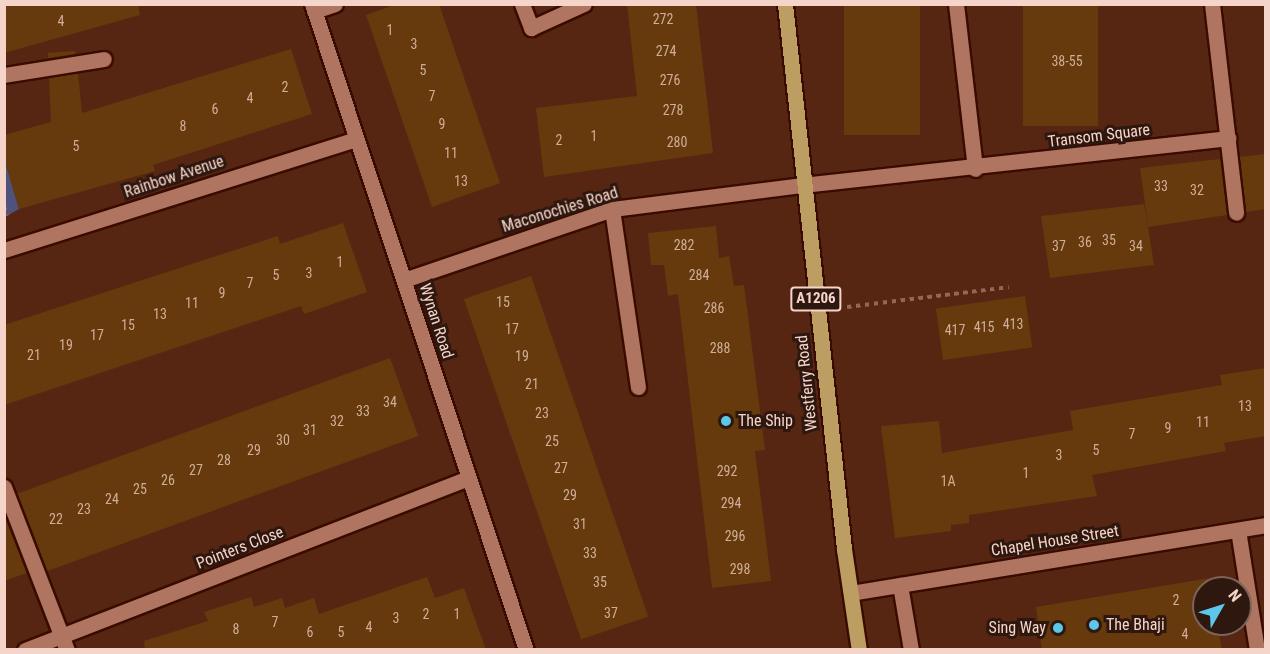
<!DOCTYPE html>
<style>
body{margin:0}
#map{position:relative;width:1270px;height:654px;overflow:hidden;background:#572612;font-family:"Roboto Condensed",sans-serif}
div>[style]{position:absolute}
[style*='--x']{left:calc(var(--x)*1px);top:calc(var(--y)*1px);width:calc(var(--w)*1px);rotate:calc(var(--a)*1deg)}
.green>*{inset:0;background:#50527c}
.building>*{inset:0;background:#663a0c;transform-origin:0 0}
.path>*{height:4px;margin-top:-2px;transform-origin:0;background:repeating-linear-gradient(90deg,#926756 0 4.5px,transparent 0 9px)}
.roads{filter:drop-shadow(2px 0 #3a0b00) drop-shadow(-2px 0 #3a0b00) drop-shadow(0 2px #3a0b00) drop-shadow(0 -2px #3a0b00)}
.service>*{height:15px;margin:-7.5px;padding:0 7.5px;transform-origin:7.5px;border-radius:7.5px;background:#af7560}
.minor>*{height:15px;margin:-7.5px;padding:0 7.5px;transform-origin:7.5px;border-radius:7.5px;background:#af7560}
.primary>*{height:15px;margin:-7.5px;padding:0 7.5px;transform-origin:7.5px;border-radius:7.5px;background:#bd9e62}
.dots>*{width:16px;height:16px;translate:-50% -50%;box-sizing:border-box;border:3px solid #2d170f;border-radius:50%}
span{translate:-50% -50%;white-space:nowrap;text-align:center;line-height:1.15;-webkit-text-stroke:6px #2d170f;paint-order:stroke}
.number-label{font-size:14px;color:#d1ae9a}
.number-label span{-webkit-text-stroke-width:0}
.shield-label span{padding:2px 4px;background:#2d170f;border:2px solid;border-radius:4px;-webkit-text-stroke-width:0}
.shield-label{font-size:15px;color:#f5d5c9;font-weight:700}
.street-label{font-size:16px;color:#f5d5c9}
.poi-label{font-size:16px;color:#f5d5c9}
.left{translate:0 -50%;text-align:left}
.right{translate:-100% -50%;text-align:right}
.frame{position:absolute;inset:0;border:6px solid #f5d5c9;pointer-events:none}
.north{position:absolute;left:1192px;top:576px;width:60px;height:60px;box-sizing:border-box;background:#2d170f;border:2px solid #7d6359;border-radius:50%;rotate:51deg;font-size:16px;font-weight:700;line-height:24px;text-align:center;color:#f5d5c9}
.north::after{content:'';display:block;margin:auto;width:21px;height:27px;background:#5cc7e8;clip-path:polygon(50% 0,100% 100%,50% 72%,0 100%)}
</style>
<div id="map">
<div class="green">
<div style="clip-path:polygon(4px 158px,19px 209px,5px 217px,4px 217px)"></div>
</div>
<div class="building">
<div style="clip-path:polygon(4px 4px,138px 4px,140px 15px,4px 53px)"></div>
<div style="clip-path:polygon(397px 4px,439px 4px,500px 183px,432px 207px,366px 15px)"></div>
<div style="clip-path:polygon(627px 4px,696px 4px,713px 153px,544px 177px,536px 108px,637px 96px)"></div>
<div style="left:844px;top:4px;width:76px;height:131px"></div>
<div style="left:1023px;top:4px;width:75px;height:122px"></div>
<div style="clip-path:polygon(291px 49px,312px 114px,153px 165px,155px 171px,19px 209px,4px 158px,4px 135px,51px 122px,49px 78px,78px 73px,82px 113px)"></div>
<div style="clip-path:polygon(75px 51px,75px 54px,48px 58px,48px 53px)"></div>
<div style="clip-path:polygon(1266px 154px,1266px 209px,1246px 212px,1239px 157px)"></div>
<div style="clip-path:polygon(1220px 159px,1227px 215px,1148px 227px,1154px 265px,1050px 278px,1041px 216px,1144px 204px,1148px 225px,1140px 168px)"></div>
<div style="clip-path:polygon(343px 223px,367px 292px,304px 314px,301px 306px,4px 405px,4px 325px,278px 236px,280px 244px)"></div>
<div style="clip-path:polygon(716px 226px,719px 258px,729px 256px,734px 286px,744px 285px,765px 450px,755px 451px,771px 581px,712px 588px,678px 294px,668px 296px,664px 265px,651px 265px,648px 233px)"></div>
<div style="left:531px;top:276px;width:360px;height:71px;rotate:71deg"></div>
<div style="left:1025px;top:296px;width:52px;height:90px;rotate:82deg"></div>
<div style="left:390px;top:358px;width:83px;height:397px;rotate:70deg"></div>
<div style="clip-path:polygon(1266px 368px,1266px 436px,1224px 443px,1226px 451px,1092px 475px,1097px 496px,969px 515px,969px 523px,951px 525px,951px 531px,895px 538px,881px 426px,939px 421px,942px 453px,1073px 430px,1070px 411px,1222px 385px,1220px 375px)"></div>
<div style="clip-path:polygon(4px 515px,27px 573px,4px 581px)"></div>
<div style="clip-path:polygon(427px 577px,435px 598px,464px 588px,486px 650px,145px 650px,144px 641px,208px 621px,204px 612px,251px 597px,254px 607px,282px 598px,285px 608px,314px 598px,319px 614px)"></div>
<div style="clip-path:polygon(1210px 578px,1212px 588px,1204px 588px,1204px 624px,1217px 624px,1222px 650px,1042px 650px,1036px 607px)"></div>
</div>
<div class="path">
<div style="--x:4;--y:206;--w:10;--a:73"></div>
<div style="--x:847;--y:307;--w:163;--a:-7"></div>
</div>
<div class="roads">
<div class="service">
<div style="--x:522;--y:4;--w:26;--a:69"></div>
<div style="--x:531;--y:28;--w:58;--a:-24.4"></div>
<div style="--x:956;--y:4;--w:166;--a:83.4"></div>
<div style="--x:1212;--y:4;--w:210;--a:83.4"></div>
<div style="--x:314;--y:11;--w:22;--a:-18"></div>
<div style="--x:4;--y:75;--w:101;--a:-9.1"></div>
<div style="--x:803;--y:185;--w:428;--a:-6.3"></div>
<div style="--x:612;--y:209;--w:180;--a:81.7"></div>
<div style="--x:4;--y:487;--w:175;--a:68.9"></div>
<div style="--x:900;--y:585;--w:66;--a:80.4"></div>
</div>
<div class="minor">
<div style="--x:312;--y:4;--w:681;--a:71.67"></div>
<div style="--x:4;--y:250;--w:368;--a:-17.5"></div>
<div style="--x:404;--y:280;--w:220;--a:-18.8"></div>
<div style="--x:612;--y:209;--w:193;--a:-7.2"></div>
<div style="--x:1238;--y:530;--w:121;--a:81"></div>
<div style="--x:851;--y:593;--w:421;--a:-9.3"></div>
<div style="--x:25;--y:650;--w:475;--a:-21.2"></div>
</div>
<div class="primary">
<div style="--x:785;--y:4;--w:548;--a:83.82"></div>
<div style="--x:844;--y:549;--w:102;--a:81.6"></div>
</div>
</div>
<div class="dots">
<div style="left:726px;top:421px;background:#5cc7e8"></div>
<div style="left:1094px;top:625px;background:#5cc7e8"></div>
<div style="left:1058px;top:628px;background:#5cc7e8"></div>
</div>
<div class="number-label">
<span style="left:663px;top:19px">272</span>
<span style="left:61px;top:21px">4</span>
<span style="left:390px;top:30px">1</span>
<span style="left:414px;top:44px">3</span>
<span style="left:666px;top:51px">274</span>
<span style="left:1067px;top:61px">38-55</span>
<span style="left:423px;top:70px">5</span>
<span style="left:670px;top:80px">276</span>
<span style="left:285px;top:87px">2</span>
<span style="left:432px;top:96px">7</span>
<span style="left:250px;top:98px">4</span>
<span style="left:215px;top:109px">6</span>
<span style="left:673px;top:110px">278</span>
<span style="left:442px;top:124px">9</span>
<span style="left:183px;top:126px">8</span>
<span style="left:594px;top:136px">1</span>
<span style="left:559px;top:140px">2</span>
<span style="left:677px;top:142px">280</span>
<span style="left:76px;top:146px">5</span>
<span style="left:451px;top:153px">11</span>
<span style="left:461px;top:181px">13</span>
<span style="left:1161px;top:186px">33</span>
<span style="left:1197px;top:190px">32</span>
<span style="left:1109px;top:240px">35</span>
<span style="left:1085px;top:242px">36</span>
<span style="left:684px;top:245px">282</span>
<span style="left:1059px;top:246px">37</span>
<span style="left:1136px;top:246px">34</span>
<span style="left:340px;top:262px">1</span>
<span style="left:309px;top:273px">3</span>
<span style="left:276px;top:275px">5</span>
<span style="left:699px;top:275px">284</span>
<span style="left:250px;top:283px">7</span>
<span style="left:222px;top:293px">9</span>
<span style="left:503px;top:302px">15</span>
<span style="left:192px;top:303px">11</span>
<span style="left:714px;top:308px">286</span>
<span style="left:160px;top:314px">13</span>
<span style="left:1013px;top:324px">413</span>
<span style="left:128px;top:325px">15</span>
<span style="left:984px;top:327px">415</span>
<span style="left:512px;top:329px">17</span>
<span style="left:955px;top:330px">417</span>
<span style="left:97px;top:335px">17</span>
<span style="left:66px;top:345px">19</span>
<span style="left:720px;top:348px">288</span>
<span style="left:34px;top:355px">21</span>
<span style="left:522px;top:356px">19</span>
<span style="left:532px;top:384px">21</span>
<span style="left:390px;top:402px">34</span>
<span style="left:1245px;top:406px">13</span>
<span style="left:363px;top:411px">33</span>
<span style="left:542px;top:413px">23</span>
<span style="left:337px;top:421px">32</span>
<span style="left:1203px;top:422px">11</span>
<span style="left:1168px;top:428px">9</span>
<span style="left:310px;top:430px">31</span>
<span style="left:1132px;top:434px">7</span>
<span style="left:283px;top:440px">30</span>
<span style="left:552px;top:441px">25</span>
<span style="left:254px;top:450px">29</span>
<span style="left:1096px;top:450px">5</span>
<span style="left:1059px;top:455px">3</span>
<span style="left:224px;top:460px">28</span>
<span style="left:561px;top:468px">27</span>
<span style="left:196px;top:470px">27</span>
<span style="left:727px;top:471px">292</span>
<span style="left:1026px;top:473px">1</span>
<span style="left:168px;top:480px">26</span>
<span style="left:948px;top:481px">1A</span>
<span style="left:140px;top:489px">25</span>
<span style="left:570px;top:495px">29</span>
<span style="left:112px;top:499px">24</span>
<span style="left:731px;top:503px">294</span>
<span style="left:84px;top:509px">23</span>
<span style="left:56px;top:519px">22</span>
<span style="left:580px;top:524px">31</span>
<span style="left:735px;top:536px">296</span>
<span style="left:590px;top:553px">33</span>
<span style="left:740px;top:569px">298</span>
<span style="left:600px;top:582px">35</span>
<span style="left:1176px;top:600px">2</span>
<span style="left:611px;top:613px">37</span>
<span style="left:426px;top:614px">2</span>
<span style="left:457px;top:614px">1</span>
<span style="left:396px;top:618px">3</span>
<span style="left:275px;top:622px">7</span>
<span style="left:369px;top:627px">4</span>
<span style="left:236px;top:629px">8</span>
<span style="left:310px;top:632px">6</span>
<span style="left:341px;top:632px">5</span>
<span style="left:1185px;top:634px">4</span>
</div>
<div class="shield-label">
<span style="left:816px;top:299px">A1206</span>
</div>
<div class="street-label">
<span style="left:1099px;top:136px;rotate:-7deg">Transom Square</span>
<span style="left:174px;top:177px;rotate:-18deg">Rainbow Avenue</span>
<span style="left:560px;top:210px;rotate:-17deg">Maconochies Road</span>
<span style="left:436px;top:321px;rotate:72deg">Wynan Road</span>
<span style="left:807px;top:383px;rotate:-96deg">Westferry Road</span>
<span style="left:1055px;top:541px;rotate:-9deg">Chapel House Street</span>
<span style="left:240px;top:548px;rotate:-21deg">Pointers Close</span>
</div>
<div class="poi-label">
<span class="left" style="left:738px;top:421px">The Ship</span>
<span class="left" style="left:1106px;top:625px">The Bhaji</span>
<span class="right" style="left:1046px;top:628px">Sing Way</span>
</div>
<div class="frame"></div>
<div class="north">N</div>
</div>
